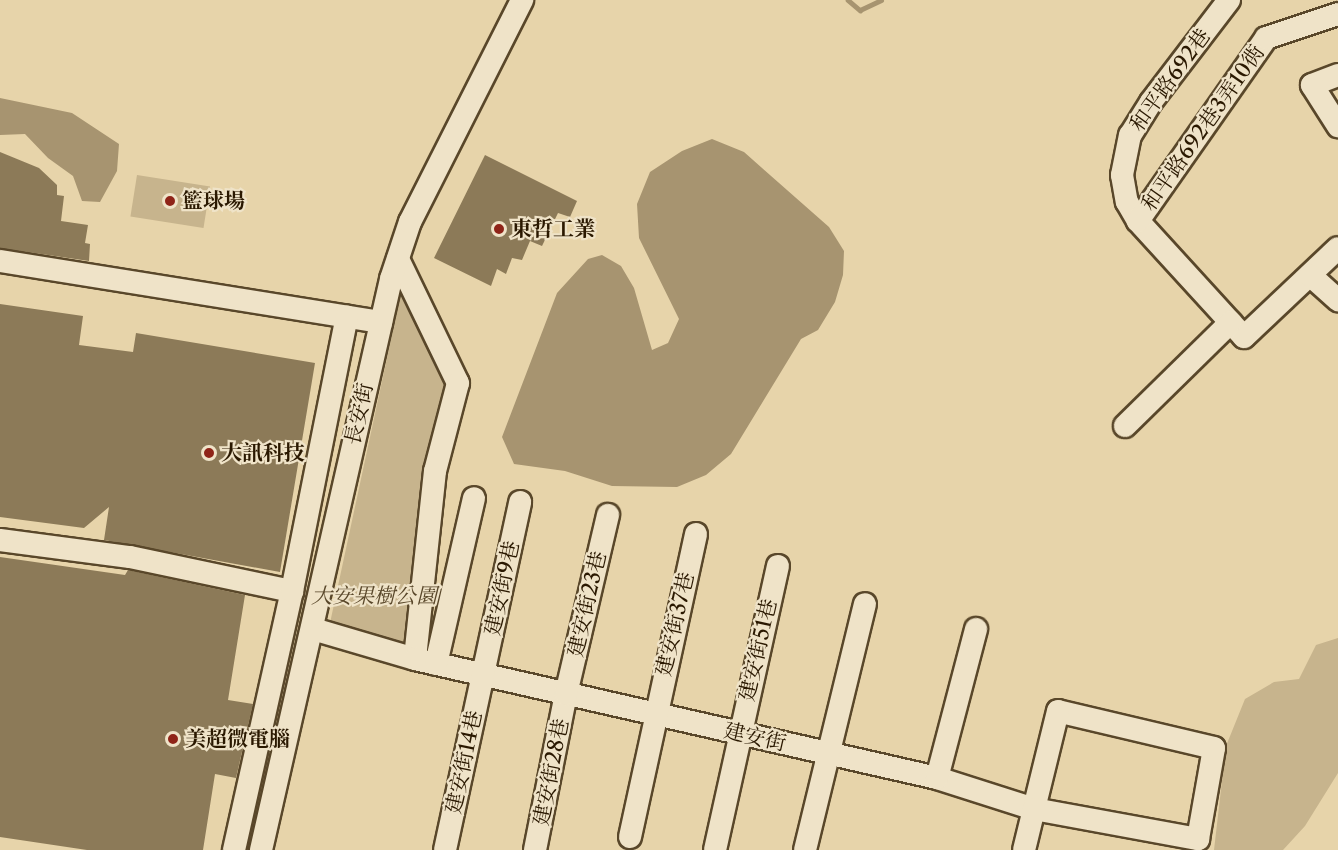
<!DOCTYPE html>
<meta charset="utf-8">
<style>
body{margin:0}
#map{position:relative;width:1338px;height:850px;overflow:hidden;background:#e7d4aa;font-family:"Libre Caslon Text","Noto Serif TC",serif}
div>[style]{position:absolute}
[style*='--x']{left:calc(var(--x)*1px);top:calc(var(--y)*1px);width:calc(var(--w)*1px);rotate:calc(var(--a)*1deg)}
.green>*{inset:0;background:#c7b48d;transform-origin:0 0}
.water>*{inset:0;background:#a79470}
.stream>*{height:4.5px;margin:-2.25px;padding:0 2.25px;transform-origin:2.25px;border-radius:2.25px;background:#a79470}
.building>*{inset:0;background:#8c7a58}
.roads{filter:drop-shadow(2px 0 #59472a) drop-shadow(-2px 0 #59472a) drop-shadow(0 2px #59472a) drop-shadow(0 -2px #59472a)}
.minor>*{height:22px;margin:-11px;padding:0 11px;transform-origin:11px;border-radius:11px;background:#efe3c8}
.dots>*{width:16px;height:16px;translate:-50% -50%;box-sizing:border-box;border:3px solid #efe3c8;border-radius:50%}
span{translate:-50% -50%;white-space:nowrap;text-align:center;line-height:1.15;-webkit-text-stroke:4.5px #efe3c8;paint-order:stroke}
.street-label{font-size:21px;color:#2a1800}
.poi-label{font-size:21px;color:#2a1800;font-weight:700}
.left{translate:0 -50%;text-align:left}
.park-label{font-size:21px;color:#59472a;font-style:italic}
</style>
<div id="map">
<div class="green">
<div style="left:137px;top:175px;width:74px;height:42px;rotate:9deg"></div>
<div style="clip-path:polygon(404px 279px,453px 378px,428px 473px,405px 644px,330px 623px)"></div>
<div style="clip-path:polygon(1338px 638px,1338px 773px,1305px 826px,1283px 850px,1214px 850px,1226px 746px,1245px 699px,1274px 682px,1299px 679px,1316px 645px)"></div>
</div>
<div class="water">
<div style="clip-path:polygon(0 98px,72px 113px,119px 144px,117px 171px,100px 202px,82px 201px,73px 176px,48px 158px,25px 134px,0 135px)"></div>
<div style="clip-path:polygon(712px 139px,744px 152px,829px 227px,844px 251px,843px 275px,835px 302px,818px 330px,801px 339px,731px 454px,706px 475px,677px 487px,612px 486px,565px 471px,514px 464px,502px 437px,557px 293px,588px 259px,602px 255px,621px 266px,634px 288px,652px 350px,668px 343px,679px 319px,639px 238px,637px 204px,650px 172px,682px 151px)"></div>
</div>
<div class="stream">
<div style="--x:848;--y:0;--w:16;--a:40"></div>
<div style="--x:860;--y:10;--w:23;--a:-25"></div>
</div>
<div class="building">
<div style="clip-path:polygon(0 152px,39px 168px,57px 185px,57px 195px,64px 196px,61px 221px,88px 225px,85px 243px,90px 244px,89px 261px,0 248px)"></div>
<div style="clip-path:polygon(485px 155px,577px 201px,570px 217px,558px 213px,542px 246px,530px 241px,522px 260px,512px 258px,506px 274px,497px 269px,491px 286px,434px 258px)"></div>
<div style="clip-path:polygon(0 304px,83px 316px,79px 345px,133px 352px,136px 333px,315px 363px,280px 572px,104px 540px,109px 507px,84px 528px,0 517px)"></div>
<div style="clip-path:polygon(0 557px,125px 575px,128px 570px,245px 595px,228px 700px,253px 704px,236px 778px,215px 774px,203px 850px,87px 850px,0 837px)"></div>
</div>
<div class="roads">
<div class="minor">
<div style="--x:1229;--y:0;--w:128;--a:127.4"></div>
<div style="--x:1151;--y:102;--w:39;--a:122"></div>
<div style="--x:1130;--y:135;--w:41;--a:101.3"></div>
<div style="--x:1122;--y:175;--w:27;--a:80"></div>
<div style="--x:1127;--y:202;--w:22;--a:60"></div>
<div style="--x:1138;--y:221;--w:157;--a:47.6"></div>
<div style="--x:1244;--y:337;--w:129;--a:-43.4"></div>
<div style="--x:1338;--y:75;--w:28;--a:159"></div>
<div style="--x:1312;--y:85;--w:49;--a:57.6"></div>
<div style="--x:1138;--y:221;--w:223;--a:-55"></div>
<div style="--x:1266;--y:38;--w:76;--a:-18.4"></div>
<div style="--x:398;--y:259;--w:138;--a:64.2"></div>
<div style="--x:458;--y:383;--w:91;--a:104.6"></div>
<div style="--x:435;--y:471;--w:189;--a:96.1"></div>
<div style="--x:0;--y:261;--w:386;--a:9.1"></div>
<div style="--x:1310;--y:275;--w:38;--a:42"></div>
<div style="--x:1125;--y:426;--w:148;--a:-44.5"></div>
<div style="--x:0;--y:540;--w:131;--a:7.5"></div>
<div style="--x:130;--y:557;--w:166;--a:11.9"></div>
<div style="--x:313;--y:629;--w:106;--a:16.4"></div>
<div style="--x:415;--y:659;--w:535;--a:12.84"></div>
<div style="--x:937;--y:778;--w:102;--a:17.7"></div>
<div style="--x:1034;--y:809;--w:167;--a:10.4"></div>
<div style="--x:1198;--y:839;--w:92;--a:-80"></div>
<div style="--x:1214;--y:748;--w:160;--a:-166.7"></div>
<div style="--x:1058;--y:711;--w:101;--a:103.8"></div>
<div style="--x:1034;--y:809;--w:42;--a:103.7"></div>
<div style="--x:436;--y:664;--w:170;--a:-77.1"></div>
<div style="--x:937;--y:778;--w:154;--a:-75.3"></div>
<div style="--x:630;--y:837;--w:310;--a:-77.7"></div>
<div style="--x:234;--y:850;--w:265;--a:-77.4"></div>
<div style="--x:292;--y:591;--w:280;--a:-78.7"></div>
<div style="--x:261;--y:850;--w:586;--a:-77.17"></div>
<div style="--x:391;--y:279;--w:60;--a:-71.6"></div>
<div style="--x:410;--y:222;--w:249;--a:-63.2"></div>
<div style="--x:445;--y:850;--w:356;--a:-77.8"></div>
<div style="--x:535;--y:850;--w:159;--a:-78.8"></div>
<div style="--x:566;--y:694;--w:184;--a:-76.8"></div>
<div style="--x:715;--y:850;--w:291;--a:-77.5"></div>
<div style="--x:805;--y:850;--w:253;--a:-76.3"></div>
</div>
</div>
<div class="dots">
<div style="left:170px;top:201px;background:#8f2418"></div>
<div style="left:499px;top:229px;background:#8f2418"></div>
<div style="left:209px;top:453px;background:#8f2418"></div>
<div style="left:173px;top:739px;background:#8f2418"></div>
</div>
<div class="street-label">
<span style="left:1170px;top:80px;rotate:-54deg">和平路692巷</span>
<span style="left:1203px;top:128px;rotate:-55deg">和平路692巷3弄10衖</span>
<span style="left:359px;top:414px;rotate:-77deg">長安街</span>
<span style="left:502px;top:588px;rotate:-78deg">建安街9巷</span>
<span style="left:587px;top:604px;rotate:-77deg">建安街23巷</span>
<span style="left:675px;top:624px;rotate:-77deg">建安街37巷</span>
<span style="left:758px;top:650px;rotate:-77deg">建安街51巷</span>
<span style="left:755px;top:737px;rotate:13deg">建安街</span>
<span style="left:464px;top:762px;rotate:-78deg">建安街14巷</span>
<span style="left:551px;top:772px;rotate:-79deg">建安街28巷</span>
</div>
<div class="poi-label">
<span class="left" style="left:182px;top:201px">籃球場</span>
<span class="left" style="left:511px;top:229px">東哲工業</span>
<span class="left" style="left:221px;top:453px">大訊科技</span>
<span class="left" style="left:185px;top:739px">美超微電腦</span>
</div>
<div class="park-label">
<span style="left:374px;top:596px">大安果樹公園</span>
</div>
</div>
